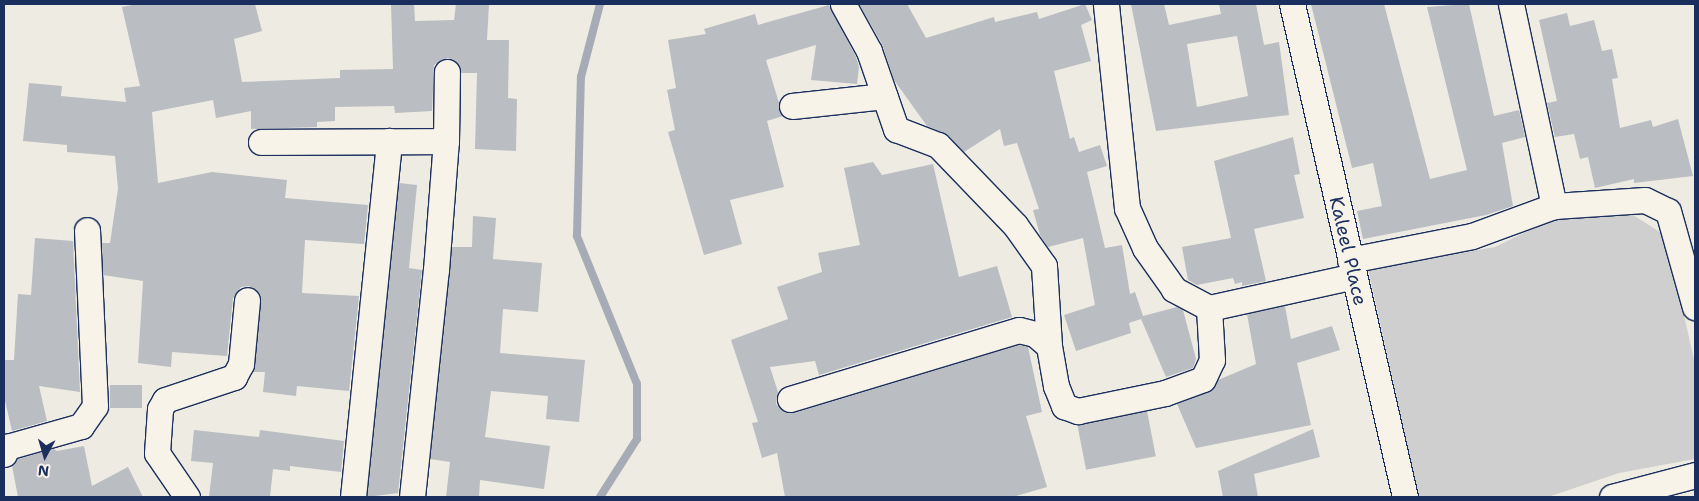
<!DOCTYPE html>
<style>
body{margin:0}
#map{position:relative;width:1699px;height:501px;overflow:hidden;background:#eeebe2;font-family:"Shantell Sans",sans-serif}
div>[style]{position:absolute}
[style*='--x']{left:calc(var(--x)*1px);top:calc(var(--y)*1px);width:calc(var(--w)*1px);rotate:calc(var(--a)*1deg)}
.green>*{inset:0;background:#cfcfcf}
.stream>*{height:8px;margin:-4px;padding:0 4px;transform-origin:4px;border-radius:4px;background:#a6abb5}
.building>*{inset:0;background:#babdc2;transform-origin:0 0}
.roads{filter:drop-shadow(1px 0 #1b2f5e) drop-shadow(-1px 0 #1b2f5e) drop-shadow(0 1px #1b2f5e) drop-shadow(0 -1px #1b2f5e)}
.minor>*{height:25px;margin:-12.5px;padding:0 12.5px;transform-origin:12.5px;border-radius:12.5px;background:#f7f3e8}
span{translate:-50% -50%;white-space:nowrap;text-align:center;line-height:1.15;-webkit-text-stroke:5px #f7f3e8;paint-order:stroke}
.street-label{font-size:19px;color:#1b2f5e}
.frame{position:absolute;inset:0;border:5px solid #1b2f5e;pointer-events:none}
.north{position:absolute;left:20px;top:431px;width:50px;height:50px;-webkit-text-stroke:4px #f7f3e8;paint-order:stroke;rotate:186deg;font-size:14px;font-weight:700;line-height:20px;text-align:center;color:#1b2f5e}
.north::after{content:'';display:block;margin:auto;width:18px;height:22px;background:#1b2f5e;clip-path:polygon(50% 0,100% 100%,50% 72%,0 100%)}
</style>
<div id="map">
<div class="green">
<div style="clip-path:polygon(1630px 213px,1666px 236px,1695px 364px,1695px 459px,1619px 473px,1548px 497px,1419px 497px,1368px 269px,1495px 247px,1552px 219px)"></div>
</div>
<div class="stream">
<div style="--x:600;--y:497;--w:69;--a:-57.5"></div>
<div style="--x:637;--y:439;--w:55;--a:-90"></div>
<div style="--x:637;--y:384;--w:160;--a:-112.1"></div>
<div style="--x:577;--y:236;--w:159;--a:-88.6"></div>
<div style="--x:581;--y:77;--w:75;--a:-75.4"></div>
</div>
<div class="building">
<div style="clip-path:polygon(137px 4px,255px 4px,262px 31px,234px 39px,242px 82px,340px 78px,340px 70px,393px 69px,391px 4px,414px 4px,415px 21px,454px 20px,456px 4px,489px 4px,487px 40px,509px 40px,508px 98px,517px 99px,516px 151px,475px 149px,477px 73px,461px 73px,459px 65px,448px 58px,434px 65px,432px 111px,395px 113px,394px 106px,335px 107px,335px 121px,317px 122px,317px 127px,251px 129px,251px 111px,216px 118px,213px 100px,152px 112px,158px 183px,212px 172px,287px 180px,285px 198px,368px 205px,364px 244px,305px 240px,302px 293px,359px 296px,349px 391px,297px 386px,296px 396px,263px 392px,265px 372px,253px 372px,261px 301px,260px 294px,249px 286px,241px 287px,233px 298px,227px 356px,172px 352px,171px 367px,138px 363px,143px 281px,103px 275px,102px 243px,110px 243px,118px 189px,115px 156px,67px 152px,67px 145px,23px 141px,29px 83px,62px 86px,61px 96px,126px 102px,124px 88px,140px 86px,122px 7px)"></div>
<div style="clip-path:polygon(859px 4px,907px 4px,926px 38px,994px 17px,995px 22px,1037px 12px,1039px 19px,1085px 4px,1092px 20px,1081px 25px,1091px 61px,1054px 71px,1070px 139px,1074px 137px,1079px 152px,1100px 145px,1107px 166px,1087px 172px,1105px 248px,1122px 245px,1130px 294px,1135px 292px,1143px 316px,1177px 307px,1183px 310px,1196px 359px,1193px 368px,1166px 377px,1141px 319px,1129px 323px,1131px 333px,1076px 351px,1064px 315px,1095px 305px,1083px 238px,1048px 247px,1040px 235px,1033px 210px,1039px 209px,1017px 143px,1004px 146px,1000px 129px,964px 152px,948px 135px,927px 126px,894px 80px,882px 44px)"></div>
<div style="clip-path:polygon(evenodd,1131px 4px,1164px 4px,1169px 25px,1221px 14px,1219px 4px,1256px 4px,1264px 45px,1279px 42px,1289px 115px,1156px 131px,1131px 4px,1237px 36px,1248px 96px,1197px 107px,1187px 44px,1237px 36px)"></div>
<div style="clip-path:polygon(1311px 4px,1384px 4px,1430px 179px,1467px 170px,1427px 7px,1469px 4px,1494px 116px,1519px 110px,1525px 137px,1502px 143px,1513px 206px,1486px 215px,1363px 239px,1357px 211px,1382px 206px,1373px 163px,1352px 168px)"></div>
<div style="clip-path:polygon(829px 5px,856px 57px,859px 67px,857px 84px,811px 80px,816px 45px,766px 60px,783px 116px,767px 121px,784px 187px,730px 200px,742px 244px,704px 255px,668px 132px,675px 130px,667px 90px,676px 88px,668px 40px,706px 34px,704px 29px,755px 14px,758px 25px)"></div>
<div style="clip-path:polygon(1567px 13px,1570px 26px,1594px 20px,1602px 51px,1612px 49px,1618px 78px,1612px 79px,1620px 128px,1651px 120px,1653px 127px,1678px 119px,1693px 176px,1634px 183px,1634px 179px,1595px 188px,1588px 157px,1580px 159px,1574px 134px,1555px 137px,1547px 103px,1557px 101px,1539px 20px)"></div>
<div style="clip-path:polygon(1293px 137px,1300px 174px,1294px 175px,1304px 218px,1254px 229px,1266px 281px,1242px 286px,1242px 282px,1235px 284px,1233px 278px,1197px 285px,1188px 280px,1182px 247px,1231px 238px,1214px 161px)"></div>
<div style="clip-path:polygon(873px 162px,882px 175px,933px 164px,959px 277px,997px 266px,1012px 317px,819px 375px,815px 361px,770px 367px,778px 392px,776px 404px,786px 413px,794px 413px,1019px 345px,1028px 347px,1042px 412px,1026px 416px,1047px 487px,1013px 497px,785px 497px,777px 453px,762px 458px,752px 423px,758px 422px,731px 340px,788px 319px,777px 287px,822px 272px,818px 253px,860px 245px,844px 168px)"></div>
<div style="clip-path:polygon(399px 183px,417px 185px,409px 268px,422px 270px,398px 493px,367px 497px)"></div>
<div style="clip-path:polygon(473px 216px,496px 218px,493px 259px,542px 263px,538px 312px,503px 309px,500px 353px,585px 360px,579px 422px,546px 419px,548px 396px,491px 391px,485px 437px,550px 446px,544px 489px,480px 480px,479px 497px,446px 497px,450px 462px,430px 459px,452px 247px,472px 247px)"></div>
<div style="clip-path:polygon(35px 238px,73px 241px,80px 392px,39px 386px,47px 421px,12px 431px,4px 396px,4px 360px,14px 360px,18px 294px,31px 295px)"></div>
<div style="clip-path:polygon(1285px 306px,1291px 339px,1332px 326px,1340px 350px,1297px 363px,1311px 425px,1196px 448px,1177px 404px,1208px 392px,1218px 380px,1256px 364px,1247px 314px)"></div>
<div style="left:110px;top:385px;width:32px;height:23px"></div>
<div style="left:1147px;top:411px;width:46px;height:71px;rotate:79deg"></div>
<div style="clip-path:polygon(1313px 429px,1320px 457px,1254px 474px,1258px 497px,1223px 497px,1218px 471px)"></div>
<div style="clip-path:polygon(194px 430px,259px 437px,260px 430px,344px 441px,341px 472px,290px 466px,290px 471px,273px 469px,270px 497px,209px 497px,213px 463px,191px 461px)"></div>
<div style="clip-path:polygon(84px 446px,92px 486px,128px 467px,143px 497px,18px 497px,12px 466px,18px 459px,54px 449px,57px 451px)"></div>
</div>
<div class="roads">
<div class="minor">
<div style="--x:843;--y:4;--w:54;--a:61"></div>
<div style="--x:869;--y:51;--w:83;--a:70.9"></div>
<div style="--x:896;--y:129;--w:45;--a:20.9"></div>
<div style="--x:938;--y:145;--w:111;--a:46.1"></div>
<div style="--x:1015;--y:225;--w:50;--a:54.7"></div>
<div style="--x:1044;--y:266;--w:80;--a:86.4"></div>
<div style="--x:1292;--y:4;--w:506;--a:77.09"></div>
<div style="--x:1511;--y:4;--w:207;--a:78"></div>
<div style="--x:792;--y:106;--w:93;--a:-6.2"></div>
<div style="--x:261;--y:142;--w:185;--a:-0.3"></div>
<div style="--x:1350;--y:260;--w:124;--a:-11.1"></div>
<div style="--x:1472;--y:236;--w:87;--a:-20.1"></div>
<div style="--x:1554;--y:206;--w:91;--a:-3.8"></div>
<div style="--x:1645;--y:200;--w:25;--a:26"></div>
<div style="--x:1668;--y:211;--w:100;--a:74.3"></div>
<div style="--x:1209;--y:308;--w:148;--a:-12.4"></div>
<div style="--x:790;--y:399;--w:239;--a:-16.8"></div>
<div style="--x:1019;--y:330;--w:16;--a:14"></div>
<div style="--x:1035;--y:334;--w:18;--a:41"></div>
<div style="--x:1049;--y:346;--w:41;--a:80.1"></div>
<div style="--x:1056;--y:386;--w:22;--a:68"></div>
<div style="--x:1064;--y:406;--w:15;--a:20"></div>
<div style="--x:1078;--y:411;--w:89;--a:-11.7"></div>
<div style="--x:1165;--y:393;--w:40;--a:-20.2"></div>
<div style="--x:1203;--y:379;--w:21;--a:-65"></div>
<div style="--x:1212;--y:360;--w:52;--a:-93.3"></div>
<div style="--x:1209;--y:308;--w:40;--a:-152"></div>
<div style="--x:1174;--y:289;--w:50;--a:-125.3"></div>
<div style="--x:1145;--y:248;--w:44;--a:-114.2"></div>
<div style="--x:1127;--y:208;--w:205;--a:-95.9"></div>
<div style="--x:4;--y:454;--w:8;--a:-67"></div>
<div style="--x:7;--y:447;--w:77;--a:-15.8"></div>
<div style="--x:81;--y:426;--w:24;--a:-55"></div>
<div style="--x:95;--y:406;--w:176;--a:-92.6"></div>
<div style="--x:187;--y:497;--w:53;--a:-124.3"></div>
<div style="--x:157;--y:453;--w:44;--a:-86.1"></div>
<div style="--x:160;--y:409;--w:10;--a:-61"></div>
<div style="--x:165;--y:400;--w:73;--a:-18.4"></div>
<div style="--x:234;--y:377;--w:15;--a:-62"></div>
<div style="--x:241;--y:364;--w:64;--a:-84.6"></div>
<div style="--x:353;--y:497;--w:358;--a:-84.2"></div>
<div style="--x:412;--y:497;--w:228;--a:-84"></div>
<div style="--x:436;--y:270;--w:129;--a:-85.6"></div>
<div style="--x:446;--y:141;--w:69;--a:-89.2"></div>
<div style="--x:1612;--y:497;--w:86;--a:-14.8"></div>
</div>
</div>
<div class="street-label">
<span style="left:1348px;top:251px;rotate:77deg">Kaleel Place</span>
</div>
<div class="frame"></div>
<div class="north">N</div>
</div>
